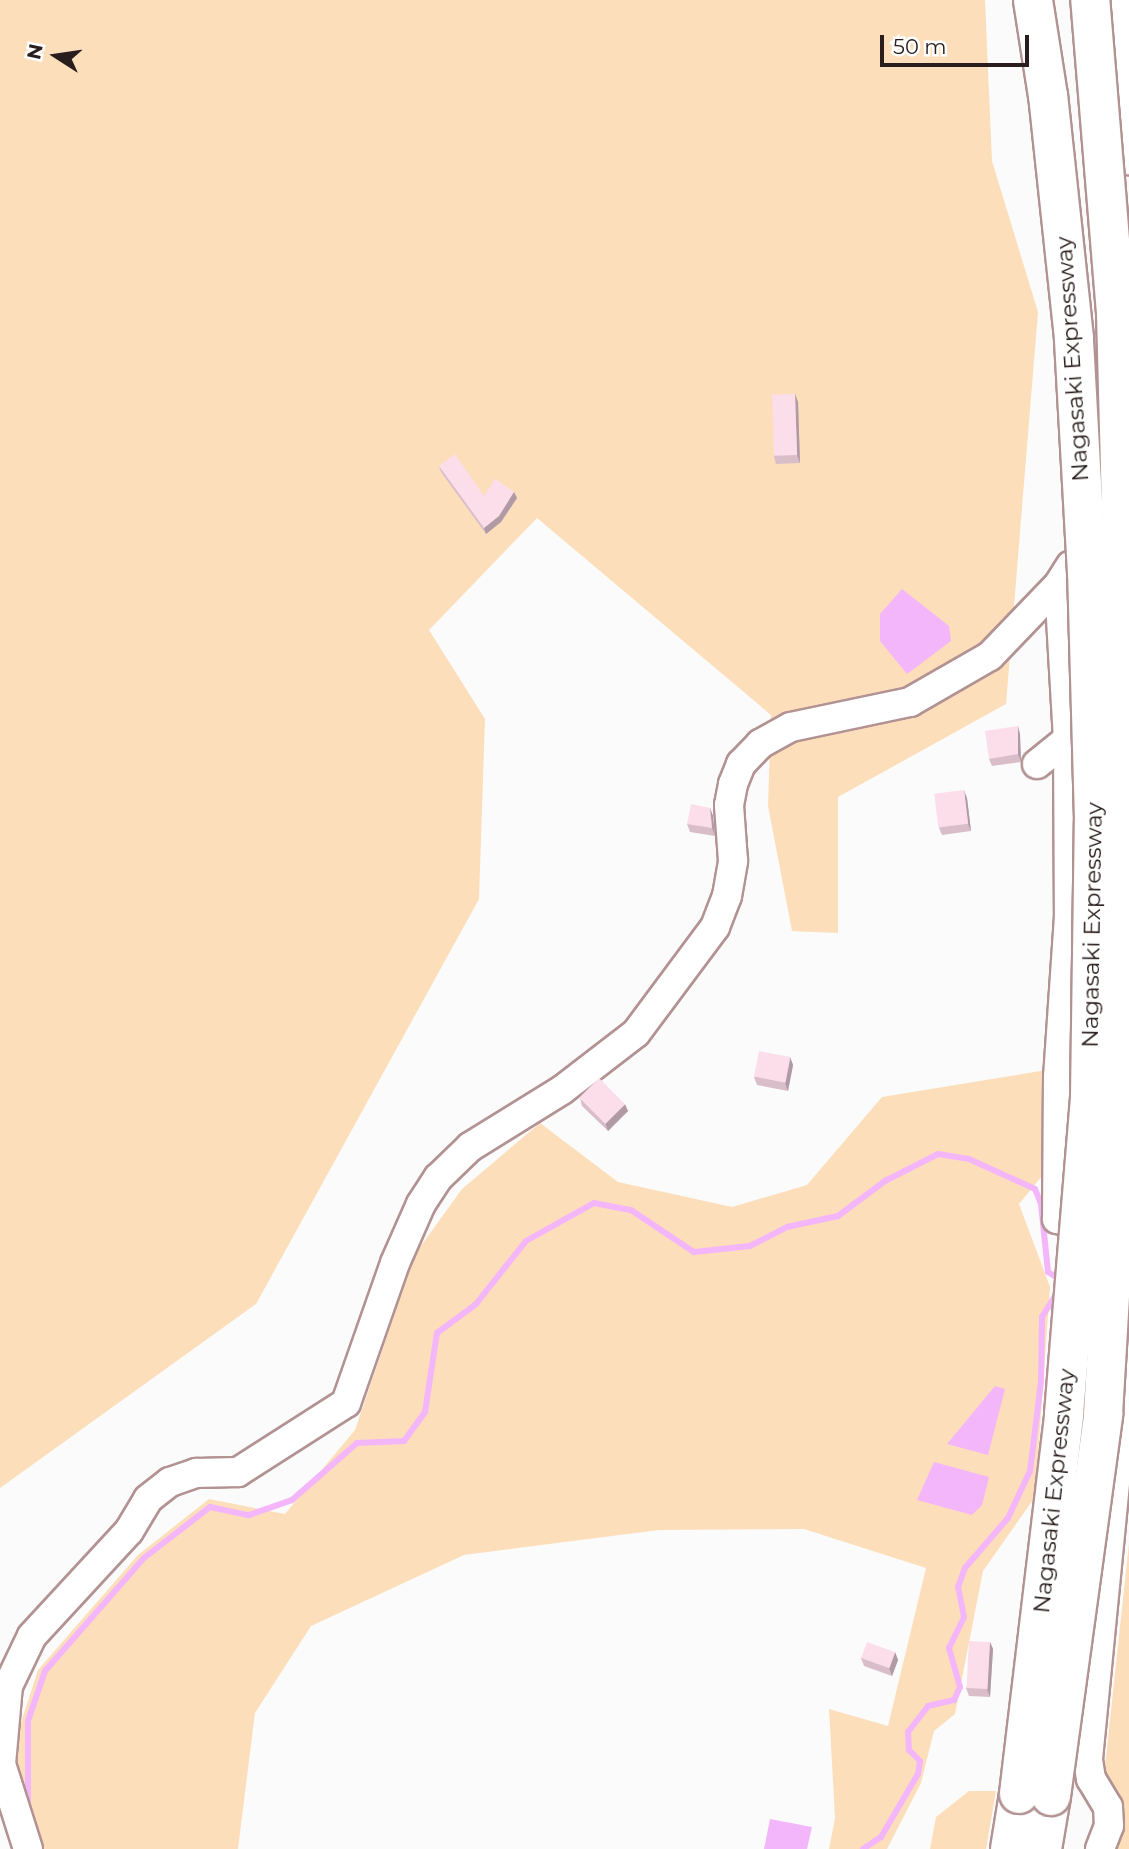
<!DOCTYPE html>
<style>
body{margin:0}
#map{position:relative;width:1129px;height:1849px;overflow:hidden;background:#fbfbfb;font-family:Montserrat,sans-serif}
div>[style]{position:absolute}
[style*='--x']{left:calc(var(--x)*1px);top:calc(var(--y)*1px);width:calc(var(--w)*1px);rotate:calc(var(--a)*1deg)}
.green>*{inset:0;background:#fcdebb}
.water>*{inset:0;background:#f4b6fa}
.stream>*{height:6px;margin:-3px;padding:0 3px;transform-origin:3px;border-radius:3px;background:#f4b6fa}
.roads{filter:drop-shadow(2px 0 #b29292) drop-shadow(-2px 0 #b29292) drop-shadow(0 2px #b29292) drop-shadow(0 -2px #b29292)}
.minor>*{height:28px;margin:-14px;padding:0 14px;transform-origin:14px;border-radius:14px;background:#fff}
.highway>*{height:38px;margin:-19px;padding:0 19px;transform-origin:19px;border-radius:19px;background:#fff}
.bridges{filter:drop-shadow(2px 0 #b29292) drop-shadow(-2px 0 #b29292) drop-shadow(0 2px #b29292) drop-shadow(0 -2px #b29292)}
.highway-bridge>*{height:38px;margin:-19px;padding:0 19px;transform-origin:19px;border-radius:19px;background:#fff}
.wall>*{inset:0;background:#d9bec9}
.shaded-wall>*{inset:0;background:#b09ba4}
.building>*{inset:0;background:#fcddea;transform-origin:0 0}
span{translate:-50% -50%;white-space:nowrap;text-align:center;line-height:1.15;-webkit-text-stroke:5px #fff;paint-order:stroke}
.street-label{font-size:23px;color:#291d1d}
.north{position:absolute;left:21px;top:21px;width:70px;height:70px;-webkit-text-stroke:5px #fff;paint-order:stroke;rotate:282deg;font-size:19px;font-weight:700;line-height:28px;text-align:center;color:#291d1d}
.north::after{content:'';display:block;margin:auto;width:24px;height:32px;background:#291d1d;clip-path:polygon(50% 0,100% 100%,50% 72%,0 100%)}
.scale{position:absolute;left:880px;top:35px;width:149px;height:32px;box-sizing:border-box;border:4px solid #291d1d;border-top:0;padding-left:9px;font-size:21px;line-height:24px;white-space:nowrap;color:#291d1d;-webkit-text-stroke:5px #fff;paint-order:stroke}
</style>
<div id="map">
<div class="green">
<div style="clip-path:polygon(0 0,985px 0,992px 161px,1038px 312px,1006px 704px,838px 797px,838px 933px,792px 931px,768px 806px,771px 715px,537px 518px,429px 630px,485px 719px,479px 899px,256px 1304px,0 1488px)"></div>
<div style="clip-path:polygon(1047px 1070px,1042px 1176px,1019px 1204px,1050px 1287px,1035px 1497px,983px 1571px,955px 1714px,934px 1731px,921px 1783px,887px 1849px,829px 1849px,835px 1818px,829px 1709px,888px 1726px,926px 1568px,804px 1529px,659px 1530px,464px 1555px,311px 1626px,255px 1713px,238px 1849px,12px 1849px,20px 1726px,38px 1670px,138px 1555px,209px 1499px,285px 1514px,355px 1430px,415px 1254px,462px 1189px,540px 1123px,618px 1182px,732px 1207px,807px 1185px,882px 1097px)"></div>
<div style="clip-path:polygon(1129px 1543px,1129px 1849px,1090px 1849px,1106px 1757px)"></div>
<div style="clip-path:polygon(969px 1791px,996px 1791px,986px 1849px,930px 1849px,936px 1817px)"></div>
</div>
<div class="water">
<div style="clip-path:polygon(902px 589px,949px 626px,951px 641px,907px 674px,880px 641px,880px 614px)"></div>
<div style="clip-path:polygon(995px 1386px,1005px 1389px,988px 1455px,947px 1444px)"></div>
<div style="clip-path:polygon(934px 1462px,989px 1477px,982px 1505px,972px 1515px,917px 1500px)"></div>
<div style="clip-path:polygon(770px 1819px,812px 1827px,807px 1849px,764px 1849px)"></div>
</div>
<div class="stream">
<div style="--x:28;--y:1809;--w:88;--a:-90"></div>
<div style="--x:28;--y:1721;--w:53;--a:-71.2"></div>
<div style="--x:45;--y:1671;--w:150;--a:-48.8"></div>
<div style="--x:144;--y:1558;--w:83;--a:-37.7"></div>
<div style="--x:210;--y:1507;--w:40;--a:12"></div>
<div style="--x:249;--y:1515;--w:46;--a:-19.2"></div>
<div style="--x:292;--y:1500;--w:86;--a:-41.2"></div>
<div style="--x:357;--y:1443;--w:47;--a:-2.4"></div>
<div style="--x:404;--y:1441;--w:36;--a:-54"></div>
<div style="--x:425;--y:1412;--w:80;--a:-81.4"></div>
<div style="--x:437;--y:1333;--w:49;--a:-36.6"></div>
<div style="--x:476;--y:1304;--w:80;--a:-51.6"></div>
<div style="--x:526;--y:1241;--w:78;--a:-29.2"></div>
<div style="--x:594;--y:1203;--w:38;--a:11"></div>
<div style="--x:631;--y:1210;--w:76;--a:33.7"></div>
<div style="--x:694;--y:1252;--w:56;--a:-6.1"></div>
<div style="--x:750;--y:1246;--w:42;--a:-27.2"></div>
<div style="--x:787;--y:1227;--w:52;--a:-12.2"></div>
<div style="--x:838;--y:1216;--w:59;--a:-36.7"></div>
<div style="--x:885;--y:1181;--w:59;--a:-27"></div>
<div style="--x:938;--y:1154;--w:31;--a:9"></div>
<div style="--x:969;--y:1159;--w:72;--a:24.4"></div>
<div style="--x:1035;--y:1189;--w:16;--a:68"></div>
<div style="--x:1041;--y:1204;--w:68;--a:84.1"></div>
<div style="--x:1048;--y:1272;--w:15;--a:32"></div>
<div style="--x:863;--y:1849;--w:22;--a:-34"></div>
<div style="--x:881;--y:1837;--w:73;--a:-59.6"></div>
<div style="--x:918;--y:1774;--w:13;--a:-81"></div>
<div style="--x:920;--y:1761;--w:16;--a:-135"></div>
<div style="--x:909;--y:1750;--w:18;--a:-93"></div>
<div style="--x:908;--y:1732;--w:33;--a:-52"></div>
<div style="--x:928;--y:1706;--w:27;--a:-13"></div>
<div style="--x:954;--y:1700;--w:14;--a:-65"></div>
<div style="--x:960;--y:1687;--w:41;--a:-105.8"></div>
<div style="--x:949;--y:1648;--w:34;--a:-64"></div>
<div style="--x:964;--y:1617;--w:31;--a:-101"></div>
<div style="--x:958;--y:1587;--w:20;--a:-70"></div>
<div style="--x:965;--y:1568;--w:66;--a:-49.3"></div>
<div style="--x:1008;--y:1518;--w:52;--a:-64.9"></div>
<div style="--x:1030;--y:1471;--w:91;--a:-83"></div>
<div style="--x:1041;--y:1381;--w:64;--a:-89.1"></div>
<div style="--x:1042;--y:1317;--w:32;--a:-58"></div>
</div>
<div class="roads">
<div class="minor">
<div style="--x:1115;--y:0;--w:161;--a:85"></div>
<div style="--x:1059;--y:584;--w:155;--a:86.7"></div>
<div style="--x:1068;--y:739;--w:177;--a:89.7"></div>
<div style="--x:1069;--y:916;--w:161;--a:93.9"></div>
<div style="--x:1058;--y:1077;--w:142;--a:90.4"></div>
<div style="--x:1057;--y:1219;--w:40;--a:14.4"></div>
<div style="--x:1037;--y:764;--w:40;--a:-39"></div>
<div style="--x:28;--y:1849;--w:89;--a:-107.6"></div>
<div style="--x:1;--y:1764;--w:78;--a:-84.9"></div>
<div style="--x:8;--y:1686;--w:55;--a:-64.4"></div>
<div style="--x:32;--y:1636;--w:143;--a:-47.3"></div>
<div style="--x:129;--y:1531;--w:37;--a:-59"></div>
<div style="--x:148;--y:1499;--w:28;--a:-38"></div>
<div style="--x:170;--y:1482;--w:28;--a:-19"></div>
<div style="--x:196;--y:1473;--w:42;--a:-1.4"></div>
<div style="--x:238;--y:1472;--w:128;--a:-32.6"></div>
<div style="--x:346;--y:1403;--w:148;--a:-70.7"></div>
<div style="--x:395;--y:1263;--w:64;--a:-66.2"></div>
<div style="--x:421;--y:1204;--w:31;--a:-57"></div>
<div style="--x:438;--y:1178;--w:45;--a:-44.1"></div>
<div style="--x:470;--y:1147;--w:108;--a:-31.8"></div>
<div style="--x:562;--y:1090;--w:93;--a:-37.6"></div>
<div style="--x:636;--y:1033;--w:132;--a:-53.3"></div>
<div style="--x:715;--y:927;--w:33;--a:-69"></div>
<div style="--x:727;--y:896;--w:36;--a:-80"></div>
<div style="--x:733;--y:861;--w:56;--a:-94.1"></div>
<div style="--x:729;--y:805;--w:21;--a:-79"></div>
<div style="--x:733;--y:784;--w:22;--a:-68"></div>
<div style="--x:741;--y:764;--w:28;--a:-46"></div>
<div style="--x:760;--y:744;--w:35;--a:-29"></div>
<div style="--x:791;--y:727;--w:122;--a:-11.9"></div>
<div style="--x:910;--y:702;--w:92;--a:-29.9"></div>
<div style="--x:990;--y:656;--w:100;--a:-46.2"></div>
<div style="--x:1059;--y:584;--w:22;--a:-58"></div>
<div style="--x:1100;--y:1849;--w:25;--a:-69"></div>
<div style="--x:1109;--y:1826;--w:19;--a:-93"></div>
<div style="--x:1108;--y:1807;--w:33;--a:-121"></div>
<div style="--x:1091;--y:1779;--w:20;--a:-99"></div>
<div style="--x:1088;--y:1759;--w:423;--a:-84.4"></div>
</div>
<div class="highway">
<div style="--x:1010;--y:1849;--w:56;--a:-80.7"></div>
<div style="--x:1042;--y:1849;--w:54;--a:-80.4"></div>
</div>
</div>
<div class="bridges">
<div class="highway-bridge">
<div style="--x:1019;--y:1794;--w:383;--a:-83.2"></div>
<div style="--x:1064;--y:1414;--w:318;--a:-85.3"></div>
<div style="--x:1090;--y:1097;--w:277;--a:-89.2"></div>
<div style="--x:1094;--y:820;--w:247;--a:-91.6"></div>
<div style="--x:1087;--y:573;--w:235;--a:-93.2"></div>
<div style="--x:1074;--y:338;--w:243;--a:-96.1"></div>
<div style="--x:1048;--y:96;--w:97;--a:-98.9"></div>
<div style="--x:1051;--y:1796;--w:386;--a:-82.2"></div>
<div style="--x:1103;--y:1414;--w:319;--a:-86.6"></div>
<div style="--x:1122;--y:1096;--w:277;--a:-88.6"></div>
<div style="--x:1129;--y:819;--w:506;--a:-91.47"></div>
<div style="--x:1116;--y:313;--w:314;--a:-94.7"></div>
</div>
</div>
<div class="wall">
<div style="clip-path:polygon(795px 394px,798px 402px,800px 463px,776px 464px,774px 456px)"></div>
<div style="clip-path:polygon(439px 466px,484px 496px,514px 492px,517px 498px,501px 522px,486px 534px,441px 472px)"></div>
<div style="clip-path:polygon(1020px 734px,1021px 762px,992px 766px,989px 759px)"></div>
<div style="clip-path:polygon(967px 798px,971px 831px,942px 835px,939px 828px)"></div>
<div style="clip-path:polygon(710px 808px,713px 816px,715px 836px,690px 832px,687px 824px)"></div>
<div style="clip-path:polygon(790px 1057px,793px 1065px,788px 1091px,757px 1085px,754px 1077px)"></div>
<div style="clip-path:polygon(580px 1098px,628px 1111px,608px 1131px,582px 1106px)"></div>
<div style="clip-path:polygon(990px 1642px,993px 1649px,990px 1697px,969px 1696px,966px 1688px)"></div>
<div style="clip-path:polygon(895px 1652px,898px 1660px,892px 1676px,864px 1666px,861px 1658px)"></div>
</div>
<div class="shaded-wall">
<div style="clip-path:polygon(795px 394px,798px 402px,800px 463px,797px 455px)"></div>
<div style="clip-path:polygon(514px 492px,517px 498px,501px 522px,486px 534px,484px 528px)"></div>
<div style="clip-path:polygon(1018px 726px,1020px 734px,1021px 762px,1018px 754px)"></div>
<div style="clip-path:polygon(964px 790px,967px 798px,971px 831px,968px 824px)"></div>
<div style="clip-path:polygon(710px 808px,713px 816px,715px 836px,712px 828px)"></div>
<div style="clip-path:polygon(790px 1057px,793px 1065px,788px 1091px,785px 1083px)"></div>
<div style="clip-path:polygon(625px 1104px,628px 1111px,608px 1131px,605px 1123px)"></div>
<div style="clip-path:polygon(990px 1642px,993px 1649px,990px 1697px,987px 1689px)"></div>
<div style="clip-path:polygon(895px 1652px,898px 1660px,892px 1676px,889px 1668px)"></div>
</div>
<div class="building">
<div style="left:795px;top:394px;width:61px;height:23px;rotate:88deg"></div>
<div style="clip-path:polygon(455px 454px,484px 496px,495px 479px,514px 492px,499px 516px,484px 528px,439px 466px)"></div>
<div style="clip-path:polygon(1018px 726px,1018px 754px,989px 759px,985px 731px)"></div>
<div style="left:964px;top:790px;width:34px;height:30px;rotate:83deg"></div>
<div style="clip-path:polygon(691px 804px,710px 808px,712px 828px,687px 824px)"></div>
<div style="left:759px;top:1051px;width:32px;height:26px;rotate:11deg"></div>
<div style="left:599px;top:1078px;width:37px;height:28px;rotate:45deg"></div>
<div style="left:969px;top:1641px;width:21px;height:47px;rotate:3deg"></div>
<div style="left:867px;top:1642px;width:30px;height:17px;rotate:20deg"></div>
</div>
<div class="street-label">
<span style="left:1072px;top:359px;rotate:-94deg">Nagasaki Expressway</span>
<span style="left:1092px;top:925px;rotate:-89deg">Nagasaki Expressway</span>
<span style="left:1054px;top:1491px;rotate:-84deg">Nagasaki Expressway</span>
</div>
<div class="north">N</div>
<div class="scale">50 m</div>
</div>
